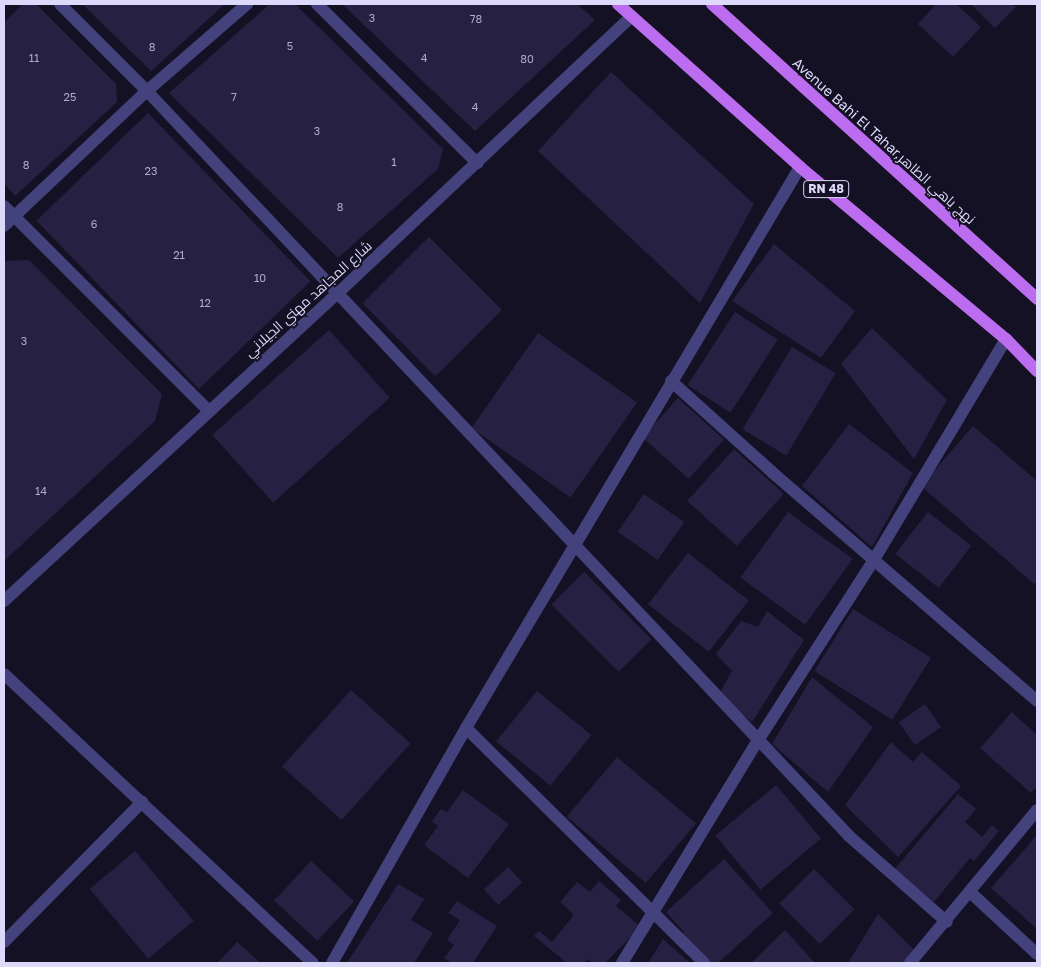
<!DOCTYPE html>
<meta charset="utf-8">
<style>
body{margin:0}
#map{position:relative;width:1041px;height:967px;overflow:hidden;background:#141124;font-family:"Golos Text",Cairo,sans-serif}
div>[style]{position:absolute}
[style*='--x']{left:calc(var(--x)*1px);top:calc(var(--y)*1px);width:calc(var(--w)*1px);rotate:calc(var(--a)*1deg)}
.building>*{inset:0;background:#262042;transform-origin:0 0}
.minor>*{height:12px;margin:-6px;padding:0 6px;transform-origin:6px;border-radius:6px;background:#44427d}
.major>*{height:12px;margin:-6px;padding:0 6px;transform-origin:6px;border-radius:6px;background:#bc6cee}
span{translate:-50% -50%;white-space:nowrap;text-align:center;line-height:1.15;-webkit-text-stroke:4px #141124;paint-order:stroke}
.number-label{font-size:11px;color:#aeabcc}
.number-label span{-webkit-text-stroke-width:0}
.shield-label span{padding:1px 4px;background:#141124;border:1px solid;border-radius:4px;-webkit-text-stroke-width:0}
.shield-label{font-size:12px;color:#dcd9fa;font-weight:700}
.street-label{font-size:14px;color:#dcd9fa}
.frame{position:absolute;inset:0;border:5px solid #dcd9fa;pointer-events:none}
</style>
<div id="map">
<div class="building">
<div style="clip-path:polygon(23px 4px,36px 4px,116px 84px,117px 102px,15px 196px,4px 183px,4px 22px)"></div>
<div style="clip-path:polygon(82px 4px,225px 4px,151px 71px)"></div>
<div style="clip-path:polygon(270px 4px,295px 4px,443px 149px,438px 169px,338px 258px,169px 93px)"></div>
<div style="clip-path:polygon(342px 4px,577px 4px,595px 20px,475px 131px)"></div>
<div style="clip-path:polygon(936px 4px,956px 4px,981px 27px,953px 57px,918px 24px)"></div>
<div style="clip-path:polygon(971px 4px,1012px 4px,1016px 7px,995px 28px)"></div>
<div style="clip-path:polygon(611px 72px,754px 204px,700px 303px,538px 151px)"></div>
<div style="left:148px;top:113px;width:234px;height:155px;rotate:46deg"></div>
<div style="left:429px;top:237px;width:103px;height:94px;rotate:45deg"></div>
<div style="clip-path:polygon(774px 244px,855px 311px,821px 358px,732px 301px)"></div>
<div style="clip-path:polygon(29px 260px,162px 394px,155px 421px,4px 561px,4px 261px)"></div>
<div style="left:735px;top:312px;width:51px;height:87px;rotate:33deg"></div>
<div style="clip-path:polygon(872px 328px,947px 400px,914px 459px,841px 364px)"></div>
<div style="left:329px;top:330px;width:91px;height:157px;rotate:48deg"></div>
<div style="left:538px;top:333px;width:121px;height:116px;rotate:35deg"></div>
<div style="left:792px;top:347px;width:51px;height:96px;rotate:31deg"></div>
<div style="left:678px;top:398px;width:62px;height:53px;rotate:42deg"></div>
<div style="clip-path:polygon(849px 424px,913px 473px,872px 547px,802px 486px)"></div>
<div style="clip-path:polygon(973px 426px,1037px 481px,1037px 581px,1034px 584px,921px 486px)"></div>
<div style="left:734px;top:449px;width:67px;height:70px;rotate:42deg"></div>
<div style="left:644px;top:494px;width:49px;height:46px;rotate:35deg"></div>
<div style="left:788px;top:512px;width:80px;height:81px;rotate:36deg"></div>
<div style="left:928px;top:512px;width:55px;height:53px;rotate:38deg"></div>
<div style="left:688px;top:553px;width:77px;height:65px;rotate:38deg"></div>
<div style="left:584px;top:572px;width:95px;height:46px;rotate:45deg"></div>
<div style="left:853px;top:609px;width:92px;height:73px;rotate:32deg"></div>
<div style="clip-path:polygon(767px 611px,804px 640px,752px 722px,719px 694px,732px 671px,716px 654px,741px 621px,758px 627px)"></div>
<div style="clip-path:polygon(812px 677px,873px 727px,828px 792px,772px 744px)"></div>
<div style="left:351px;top:690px;width:80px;height:103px;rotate:42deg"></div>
<div style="left:537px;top:691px;width:70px;height:65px;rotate:39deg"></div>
<div style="left:925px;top:704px;width:28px;height:32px;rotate:55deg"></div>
<div style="clip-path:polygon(1012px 712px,1037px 735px,1037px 786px,1031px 793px,980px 748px)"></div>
<div style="clip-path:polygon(891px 742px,913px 762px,922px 752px,961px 786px,898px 857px,845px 805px)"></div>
<div style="left:617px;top:757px;width:103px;height:78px;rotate:40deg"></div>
<div style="left:776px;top:785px;width:70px;height:79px;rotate:50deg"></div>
<div style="clip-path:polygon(463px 790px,509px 824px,468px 878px,424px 845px,438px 826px,432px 821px,441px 809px,447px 812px)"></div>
<div style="clip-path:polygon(958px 794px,976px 809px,965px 822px,982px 837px,992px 825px,999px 831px,974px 861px,970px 858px,934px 902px,894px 870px)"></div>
<div style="clip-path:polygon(1037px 835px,1037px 929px,991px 888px)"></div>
<div style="left:135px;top:851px;width:91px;height:59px;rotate:50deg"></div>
<div style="clip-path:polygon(724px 859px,773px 913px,718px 963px,706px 963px,680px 936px,684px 932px,666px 912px)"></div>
<div style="left:311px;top:861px;width:59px;height:54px;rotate:43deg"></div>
<div style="left:508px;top:867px;width:21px;height:33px;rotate:47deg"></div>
<div style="left:814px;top:869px;width:57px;height:49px;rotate:45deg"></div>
<div style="clip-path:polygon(599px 881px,621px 900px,616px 906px,641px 927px,605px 963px,593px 963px,588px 959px,584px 963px,567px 963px,534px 936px,539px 931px,552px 942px,574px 915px,560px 902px,577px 882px,590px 892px)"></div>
<div style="clip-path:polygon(398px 884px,424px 899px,411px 920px,433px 933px,414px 963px,347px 963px)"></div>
<div style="clip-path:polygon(457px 901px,497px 926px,473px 963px,452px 963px,444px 958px,454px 945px,447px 940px,460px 920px,448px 913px)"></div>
<div style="clip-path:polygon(878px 914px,917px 953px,906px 963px,848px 963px)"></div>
<div style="clip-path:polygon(785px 930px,815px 963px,751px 963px)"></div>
<div style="clip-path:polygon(663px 939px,690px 963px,648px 963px)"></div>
<div style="clip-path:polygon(237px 942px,261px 963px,217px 963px)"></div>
</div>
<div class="minor">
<div style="--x:60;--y:4;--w:123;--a:45"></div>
<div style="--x:147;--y:91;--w:1024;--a:46.7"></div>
<div style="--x:849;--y:836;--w:130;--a:41.3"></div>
<div style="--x:317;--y:4;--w:226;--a:44.8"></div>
<div style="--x:4;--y:206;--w:288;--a:45"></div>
<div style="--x:4;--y:226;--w:197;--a:-43.4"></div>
<div style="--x:147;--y:91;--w:133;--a:-41"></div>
<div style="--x:671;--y:381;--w:137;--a:42"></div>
<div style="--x:773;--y:473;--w:349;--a:40.8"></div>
<div style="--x:4;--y:601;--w:454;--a:-42.7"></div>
<div style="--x:338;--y:293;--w:403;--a:-43.3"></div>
<div style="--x:4;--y:674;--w:423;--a:43.1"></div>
<div style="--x:466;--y:728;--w:334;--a:44.6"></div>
<div style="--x:970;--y:892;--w:91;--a:42.8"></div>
<div style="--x:4;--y:942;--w:197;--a:-45.4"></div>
<div style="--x:332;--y:963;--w:271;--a:-60.3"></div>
<div style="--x:466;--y:728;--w:653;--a:-59.23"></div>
<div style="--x:622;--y:963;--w:259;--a:-58.6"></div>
<div style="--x:757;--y:742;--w:219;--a:-57.3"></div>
<div style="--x:875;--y:558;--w:255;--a:-59.1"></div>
<div style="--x:910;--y:963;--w:199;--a:-50.3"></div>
</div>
<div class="major">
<div style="--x:618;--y:4;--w:244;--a:41.8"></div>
<div style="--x:800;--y:167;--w:268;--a:39.9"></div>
<div style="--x:1006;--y:339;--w:45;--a:45.9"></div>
<div style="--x:712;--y:4;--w:439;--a:42.2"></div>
</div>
<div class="number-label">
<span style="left:372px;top:18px">3</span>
<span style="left:476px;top:19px">78</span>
<span style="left:290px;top:46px">5</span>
<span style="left:152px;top:47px">8</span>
<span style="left:34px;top:58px">11</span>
<span style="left:424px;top:58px">4</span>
<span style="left:527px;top:59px">80</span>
<span style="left:70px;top:97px">25</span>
<span style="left:234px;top:97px">7</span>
<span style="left:475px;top:107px">4</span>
<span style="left:317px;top:131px">3</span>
<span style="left:394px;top:162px">1</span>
<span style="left:26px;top:165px">8</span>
<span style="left:151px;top:171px">23</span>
<span style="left:340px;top:207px">8</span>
<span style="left:94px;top:224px">6</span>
<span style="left:179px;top:255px">21</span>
<span style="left:260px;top:278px">10</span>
<span style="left:205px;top:303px">12</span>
<span style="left:24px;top:341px">3</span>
<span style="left:41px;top:491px">14</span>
</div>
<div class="shield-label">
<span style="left:826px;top:189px">RN 48</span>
</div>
<div class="street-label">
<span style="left:884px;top:141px;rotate:42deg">Avenue Bahi El Tahar,نهج باهي الطاهر</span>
<span style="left:308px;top:299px;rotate:-42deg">شارع المجاهد مهني الجيلاني</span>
</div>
<div class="frame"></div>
</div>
